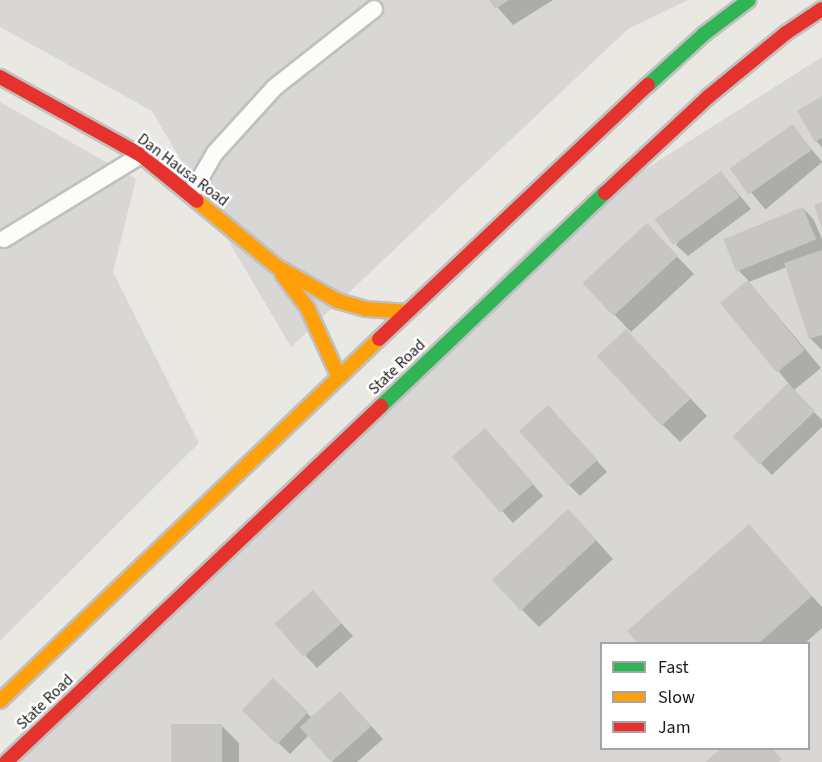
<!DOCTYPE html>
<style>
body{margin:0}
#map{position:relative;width:822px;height:762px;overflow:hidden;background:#e9e8e3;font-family:"Source Sans 3",sans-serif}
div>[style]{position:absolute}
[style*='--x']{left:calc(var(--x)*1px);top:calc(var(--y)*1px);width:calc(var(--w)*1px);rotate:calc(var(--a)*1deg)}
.residential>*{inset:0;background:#d8d7d5}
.shadow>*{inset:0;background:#0003;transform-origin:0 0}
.building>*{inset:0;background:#c7c6c3;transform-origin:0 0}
.roads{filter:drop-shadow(2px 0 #c0c0be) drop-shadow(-2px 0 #c0c0be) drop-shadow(0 2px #c0c0be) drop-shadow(0 -2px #c0c0be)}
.lane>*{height:16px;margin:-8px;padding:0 8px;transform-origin:8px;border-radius:8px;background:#fcfcfb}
.fast>*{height:14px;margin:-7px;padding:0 7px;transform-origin:7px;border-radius:7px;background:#30b455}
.slow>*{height:14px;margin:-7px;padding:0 7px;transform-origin:7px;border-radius:7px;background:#ff9f0a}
.jam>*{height:14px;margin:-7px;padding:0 7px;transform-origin:7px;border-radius:7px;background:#e5322d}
span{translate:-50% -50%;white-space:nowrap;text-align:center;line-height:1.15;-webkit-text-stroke:5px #fff;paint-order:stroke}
.street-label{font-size:16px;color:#1b1b1b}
.legend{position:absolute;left:600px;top:642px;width:210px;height:108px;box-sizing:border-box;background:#fff;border:2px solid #a4a4a4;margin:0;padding:8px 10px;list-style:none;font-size:18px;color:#1b1b1b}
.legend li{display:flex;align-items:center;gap:12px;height:30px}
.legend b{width:30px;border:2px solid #a4a4a4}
</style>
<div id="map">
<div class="residential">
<div style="clip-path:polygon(0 0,688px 0,628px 29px,291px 347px,152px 111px,0 27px)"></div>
<div style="clip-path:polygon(evenodd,822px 57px,822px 762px,14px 762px,545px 233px,822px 57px,602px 644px,808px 644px,808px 748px,602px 748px,602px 644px)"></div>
<div style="clip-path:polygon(0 102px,136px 179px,113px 272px,199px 443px,0 641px)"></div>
</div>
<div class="shadow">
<div style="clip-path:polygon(491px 0,553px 0,513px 25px)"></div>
<div style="clip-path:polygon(822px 98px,822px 147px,816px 141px)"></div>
<div style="left:792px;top:126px;width:47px;height:74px;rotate:50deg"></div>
<div style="clip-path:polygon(721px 173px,751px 209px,688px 256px,676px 245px)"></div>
<div style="clip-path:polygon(803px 208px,814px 220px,822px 239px,822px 350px,810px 338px,787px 267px,749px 282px,821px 368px,793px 391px,822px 420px,822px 427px,772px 475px,735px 437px,789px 384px,722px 303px,749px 281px,738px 270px)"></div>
<div style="clip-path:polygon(664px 243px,694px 274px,631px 332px,585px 284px)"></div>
<div style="clip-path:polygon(643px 348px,707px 416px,680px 442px,663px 425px)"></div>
<div style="clip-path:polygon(560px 419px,607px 472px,580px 496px,569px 485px)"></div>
<div style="clip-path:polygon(497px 442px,543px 496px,513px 523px,454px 457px)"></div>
<div style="clip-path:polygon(749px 526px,822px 607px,822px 628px,804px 644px,640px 644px)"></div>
<div style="clip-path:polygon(585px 528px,613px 559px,539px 627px,522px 610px)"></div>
<div style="clip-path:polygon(324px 604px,353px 636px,317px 668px,306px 656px)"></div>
<div style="clip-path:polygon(273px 680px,312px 718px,351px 704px,383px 739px,357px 762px,333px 762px,309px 735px,290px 754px,244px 710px)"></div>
<div style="clip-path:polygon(221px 725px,239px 743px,239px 762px,173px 762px)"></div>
</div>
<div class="building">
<div style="clip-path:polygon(489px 0,509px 0,495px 9px)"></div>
<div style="clip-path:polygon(822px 96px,822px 138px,815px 142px,797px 111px)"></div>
<div style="left:793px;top:124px;width:32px;height:77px;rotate:55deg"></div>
<div style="left:721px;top:171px;width:32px;height:82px;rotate:54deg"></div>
<div style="clip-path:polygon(822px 202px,822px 228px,814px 205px)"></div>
<div style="left:803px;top:207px;width:35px;height:86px;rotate:68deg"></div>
<div style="left:647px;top:223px;width:45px;height:88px;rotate:47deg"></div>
<div style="clip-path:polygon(822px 250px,822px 335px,809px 339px,784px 263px)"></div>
<div style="left:748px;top:280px;width:90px;height:36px;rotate:51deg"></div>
<div style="left:626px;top:329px;width:95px;height:40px;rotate:47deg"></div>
<div style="left:788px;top:383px;width:39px;height:77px;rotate:46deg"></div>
<div style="left:548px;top:405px;width:74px;height:39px;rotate:48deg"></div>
<div style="left:485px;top:428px;width:74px;height:44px;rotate:49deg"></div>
<div style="left:568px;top:509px;width:42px;height:104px;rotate:47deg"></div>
<div style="clip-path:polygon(749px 524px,812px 596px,758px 644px,638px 644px,627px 631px)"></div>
<div style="left:313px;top:590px;width:44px;height:51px;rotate:49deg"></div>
<div style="left:273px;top:678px;width:49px;height:45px;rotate:44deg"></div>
<div style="left:340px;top:691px;width:47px;height:54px;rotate:48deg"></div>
<div style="left:222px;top:724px;width:38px;height:51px;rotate:90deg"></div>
<div style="clip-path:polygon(721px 748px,772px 748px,782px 759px,779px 762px,706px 762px)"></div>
</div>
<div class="roads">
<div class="lane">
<div style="--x:191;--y:194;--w:48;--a:-59.7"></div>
<div style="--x:215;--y:153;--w:89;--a:-47.7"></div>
<div style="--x:275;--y:87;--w:126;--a:-38.2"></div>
<div style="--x:4;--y:239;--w:161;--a:-31.5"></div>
</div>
<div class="fast">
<div style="--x:648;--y:85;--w:76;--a:-42.3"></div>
<div style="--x:704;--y:34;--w:56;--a:-37.1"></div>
<div style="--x:381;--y:406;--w:309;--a:-43.6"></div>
</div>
<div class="slow">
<div style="--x:197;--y:201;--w:102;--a:39.4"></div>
<div style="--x:276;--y:266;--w:71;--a:29.4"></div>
<div style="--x:338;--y:301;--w:29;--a:16"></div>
<div style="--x:366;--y:309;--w:39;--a:4"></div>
<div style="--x:282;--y:274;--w:41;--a:52.9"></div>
<div style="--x:307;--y:307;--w:77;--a:65.4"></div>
<div style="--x:0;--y:701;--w:524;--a:-43.69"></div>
</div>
<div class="jam">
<div style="--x:0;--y:77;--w:161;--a:29"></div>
<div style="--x:141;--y:155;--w:72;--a:39.4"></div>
<div style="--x:605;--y:193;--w:141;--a:-43"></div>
<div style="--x:708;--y:97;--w:101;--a:-39.4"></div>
<div style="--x:786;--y:33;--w:43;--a:-33.7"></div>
<div style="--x:379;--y:339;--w:370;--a:-43.4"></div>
<div style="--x:6;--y:762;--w:517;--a:-43.51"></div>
</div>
</div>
<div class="street-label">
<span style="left:183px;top:170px;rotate:37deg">Dan Hausa Road</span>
<span style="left:397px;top:367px;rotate:-44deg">State Road</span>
<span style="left:45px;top:702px;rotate:-44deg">State Road</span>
</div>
<ul class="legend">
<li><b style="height:8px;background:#30b455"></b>Fast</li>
<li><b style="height:8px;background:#ff9f0a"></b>Slow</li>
<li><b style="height:8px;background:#e5322d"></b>Jam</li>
</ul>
</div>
